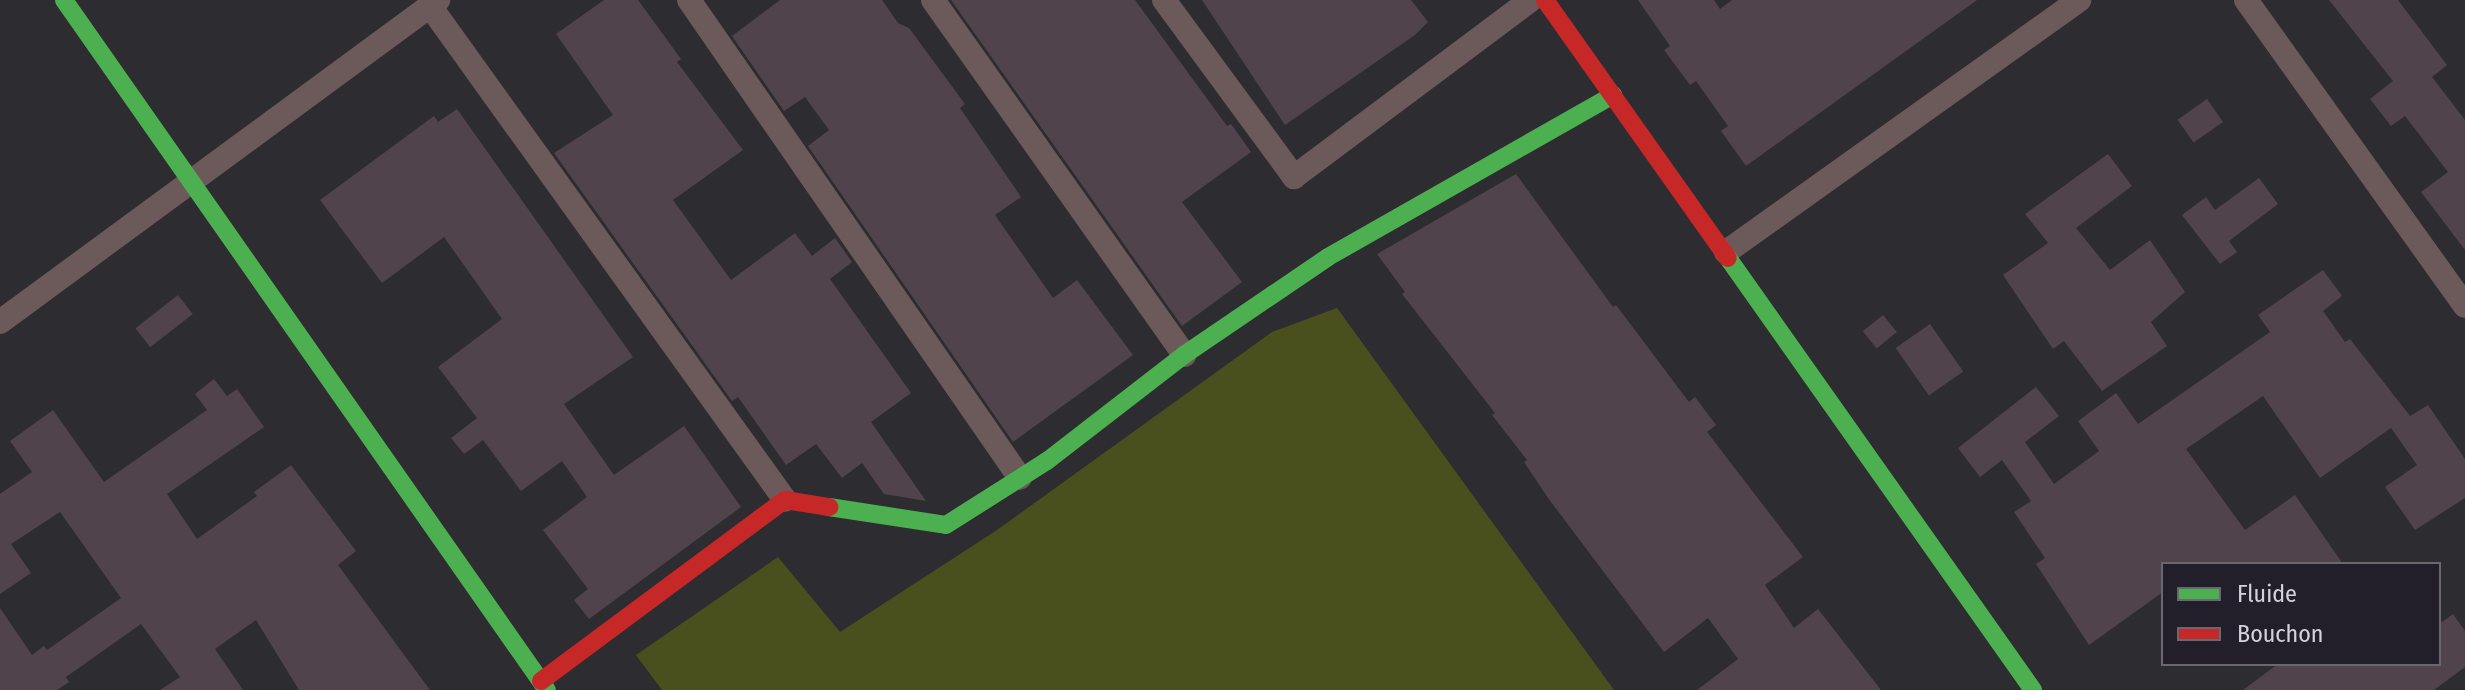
<!DOCTYPE html>
<style>
body{margin:0}
#map{position:relative;width:2465px;height:690px;overflow:hidden;background:#2d2c31;font-family:"Fira Sans Condensed",sans-serif}
div>[style]{position:absolute}
[style*='--x']{left:calc(var(--x)*1px);top:calc(var(--y)*1px);width:calc(var(--w)*1px);rotate:calc(var(--a)*1deg)}
.green>*{inset:0;background:#4a501d}
.building>*{inset:0;background:#51434c;transform-origin:0 0}
.street>*{height:24px;margin:-12px;padding:0 12px;transform-origin:12px;border-radius:12px;background:#6c5a5b}
.fast>*{height:18px;margin:-9px;padding:0 9px;transform-origin:9px;border-radius:9px;background:#4caf50}
.jam>*{height:18px;margin:-9px;padding:0 9px;transform-origin:9px;border-radius:9px;background:#c62828}
span{translate:-50% -50%;white-space:nowrap;text-align:center;line-height:1.15;-webkit-text-stroke:6px #221f2a;paint-order:stroke}
.legend{position:absolute;left:2161px;top:562px;width:280px;height:104px;box-sizing:border-box;background:#221f2a;border:2px solid #696770;margin:0;padding:10px 14px;list-style:none;font-size:24px;color:#d4d2d9}
.legend li{display:flex;align-items:center;gap:16px;height:40px}
.legend b{width:40px;border:2px solid #696770}
</style>
<div id="map">
<div class="green">
<div style="clip-path:polygon(1337px 308px,1614px 690px,662px 690px,636px 655px,778px 557px,840px 632px,997px 530px,1272px 332px)"></div>
</div>
<div class="building">
<div style="clip-path:polygon(604px 0,638px 0,681px 59px,677px 62px,743px 150px,673px 200px,731px 280px,795px 233px,812px 256px,835px 238px,852px 262px,830px 279px,911px 393px,871px 422px,926px 501px,884px 494px,862px 463px,842px 478px,816px 444px,786px 465px,738px 397px,732px 401px,554px 153px,613px 115px,556px 34px)"></div>
<div style="clip-path:polygon(780px 0,882px 0,898px 23px,909px 28px,965px 104px,960px 108px,1021px 197px,995px 215px,1053px 298px,1077px 280px,1133px 355px,1013px 442px,808px 146px,829px 130px,805px 97px,784px 111px,732px 36px)"></div>
<div style="clip-path:polygon(951px 0,1135px 0,1227px 126px,1231px 124px,1251px 152px,1182px 202px,1242px 282px,1182px 326px)"></div>
<div style="clip-path:polygon(1202px 0,1411px 0,1428px 22px,1415px 35px,1285px 125px)"></div>
<div style="clip-path:polygon(1638px 0,1714px 0,1720px 9px,1732px 0,1977px 0,1746px 166px,1721px 131px,1728px 126px,1696px 81px,1690px 85px,1664px 50px,1670px 46px)"></div>
<div style="clip-path:polygon(2329px 0,2398px 0,2447px 65px,2432px 77px,2465px 120px,2465px 250px,2421px 192px,2448px 172px,2405px 116px,2391px 126px,2370px 99px,2393px 81px)"></div>
<div style="left:2207px;top:99px;width:28px;height:36px;rotate:55deg"></div>
<div style="clip-path:polygon(457px 109px,633px 357px,564px 404px,614px 475px,684px 426px,741px 507px,589px 619px,574px 600px,588px 589px,543px 530px,587px 497px,562px 461px,521px 491px,483px 440px,464px 454px,451px 438px,477px 418px,438px 367px,502px 319px,444px 237px,382px 283px,320px 200px,434px 116px,438px 122px)"></div>
<div style="clip-path:polygon(2108px 154px,2132px 186px,2076px 228px,2110px 270px,2150px 240px,2185px 292px,2151px 322px,2167px 346px,2102px 391px,2064px 341px,2053px 349px,2003px 275px,2048px 243px,2025px 214px)"></div>
<div style="clip-path:polygon(1516px 174px,1613px 307px,1616px 305px,1689px 402px,1695px 397px,1716px 425px,1707px 432px,1803px 557px,1765px 585px,1794px 628px,1818px 609px,1881px 690px,1697px 690px,1738px 659px,1708px 618px,1664px 652px,1548px 498px,1524px 462px,1527px 460px,1492px 415px,1495px 413px,1402px 294px,1405px 292px,1377px 254px)"></div>
<div style="clip-path:polygon(2259px 178px,2278px 204px,2229px 241px,2237px 252px,2220px 264px,2182px 215px,2206px 197px,2215px 210px)"></div>
<div style="clip-path:polygon(2323px 270px,2342px 296px,2323px 311px,2345px 342px,2350px 339px,2410px 416px,2428px 405px,2465px 459px,2465px 498px,2415px 530px,2385px 487px,2417px 465px,2391px 428px,2320px 478px,2263px 396px,2186px 449px,2245px 530px,2295px 495px,2343px 564px,2163px 564px,2163px 592px,2089px 645px,2036px 564px,2045px 558px,2014px 512px,2031px 501px,2002px 460px,1980px 477px,1958px 448px,2036px 387px,2059px 416px,2025px 442px,2054px 484px,2099px 451px,2078px 421px,2116px 393px,2138px 424px,2270px 332px,2258px 315px)"></div>
<div style="left:178px;top:295px;width:24px;height:54px;rotate:52deg"></div>
<div style="left:1883px;top:315px;width:22px;height:26px;rotate:51deg"></div>
<div style="left:1930px;top:324px;width:58px;height:42px;rotate:55deg"></div>
<div style="clip-path:polygon(214px 379px,227px 396px,237px 389px,264px 427px,167px 494px,197px 539px,257px 496px,254px 492px,291px 465px,356px 551px,338px 565px,430px 690px,299px 690px,256px 620px,215px 649px,243px 690px,160px 690px,180px 677px,141px 624px,66px 677px,69px 682px,57px 690px,0 690px,0 608px,32px 655px,44px 646px,47px 650px,121px 598px,60px 512px,11px 544px,31px 573px,0 594px,0 494px,32px 472px,10px 441px,53px 410px,104px 482px,207px 410px,195px 394px)"></div>
<div style="clip-path:polygon(2453px 614px,2465px 631px,2465px 667px,2434px 690px,2243px 690px,2278px 664px,2439px 664px,2439px 624px)"></div>
</div>
<div class="street">
<div style="--x:689;--y:0;--w:581;--a:55.3"></div>
<div style="--x:933;--y:0;--w:435;--a:54.7"></div>
<div style="--x:1164;--y:0;--w:220;--a:53.7"></div>
<div style="--x:1294;--y:177;--w:296;--a:-36.8"></div>
<div style="--x:2246;--y:0;--w:376;--a:54.4"></div>
<div style="--x:430;--y:6;--w:608;--a:54.3"></div>
<div style="--x:1726;--y:252;--w:434;--a:-35.5"></div>
<div style="--x:0;--y:322;--w:544;--a:-36.32"></div>
</div>
<div class="fast">
<div style="--x:64;--y:0;--w:842;--a:55.01"></div>
<div style="--x:1728;--y:258;--w:529;--a:54.78"></div>
<div style="--x:829;--y:507;--w:118;--a:8.7"></div>
<div style="--x:946;--y:525;--w:120;--a:-32.4"></div>
<div style="--x:1047;--y:461;--w:173;--a:-37.7"></div>
<div style="--x:1184;--y:355;--w:174;--a:-34.2"></div>
<div style="--x:1328;--y:257;--w:328;--a:-29.6"></div>
</div>
<div class="jam">
<div style="--x:1545;--y:0;--w:316;--a:54.7"></div>
<div style="--x:541;--y:681;--w:304;--a:-36.6"></div>
<div style="--x:785;--y:500;--w:45;--a:9"></div>
</div>
<ul class="legend">
<li><b style="height:10px;background:#4caf50"></b>Fluide</li>
<li><b style="height:10px;background:#c62828"></b>Bouchon</li>
</ul>
</div>
